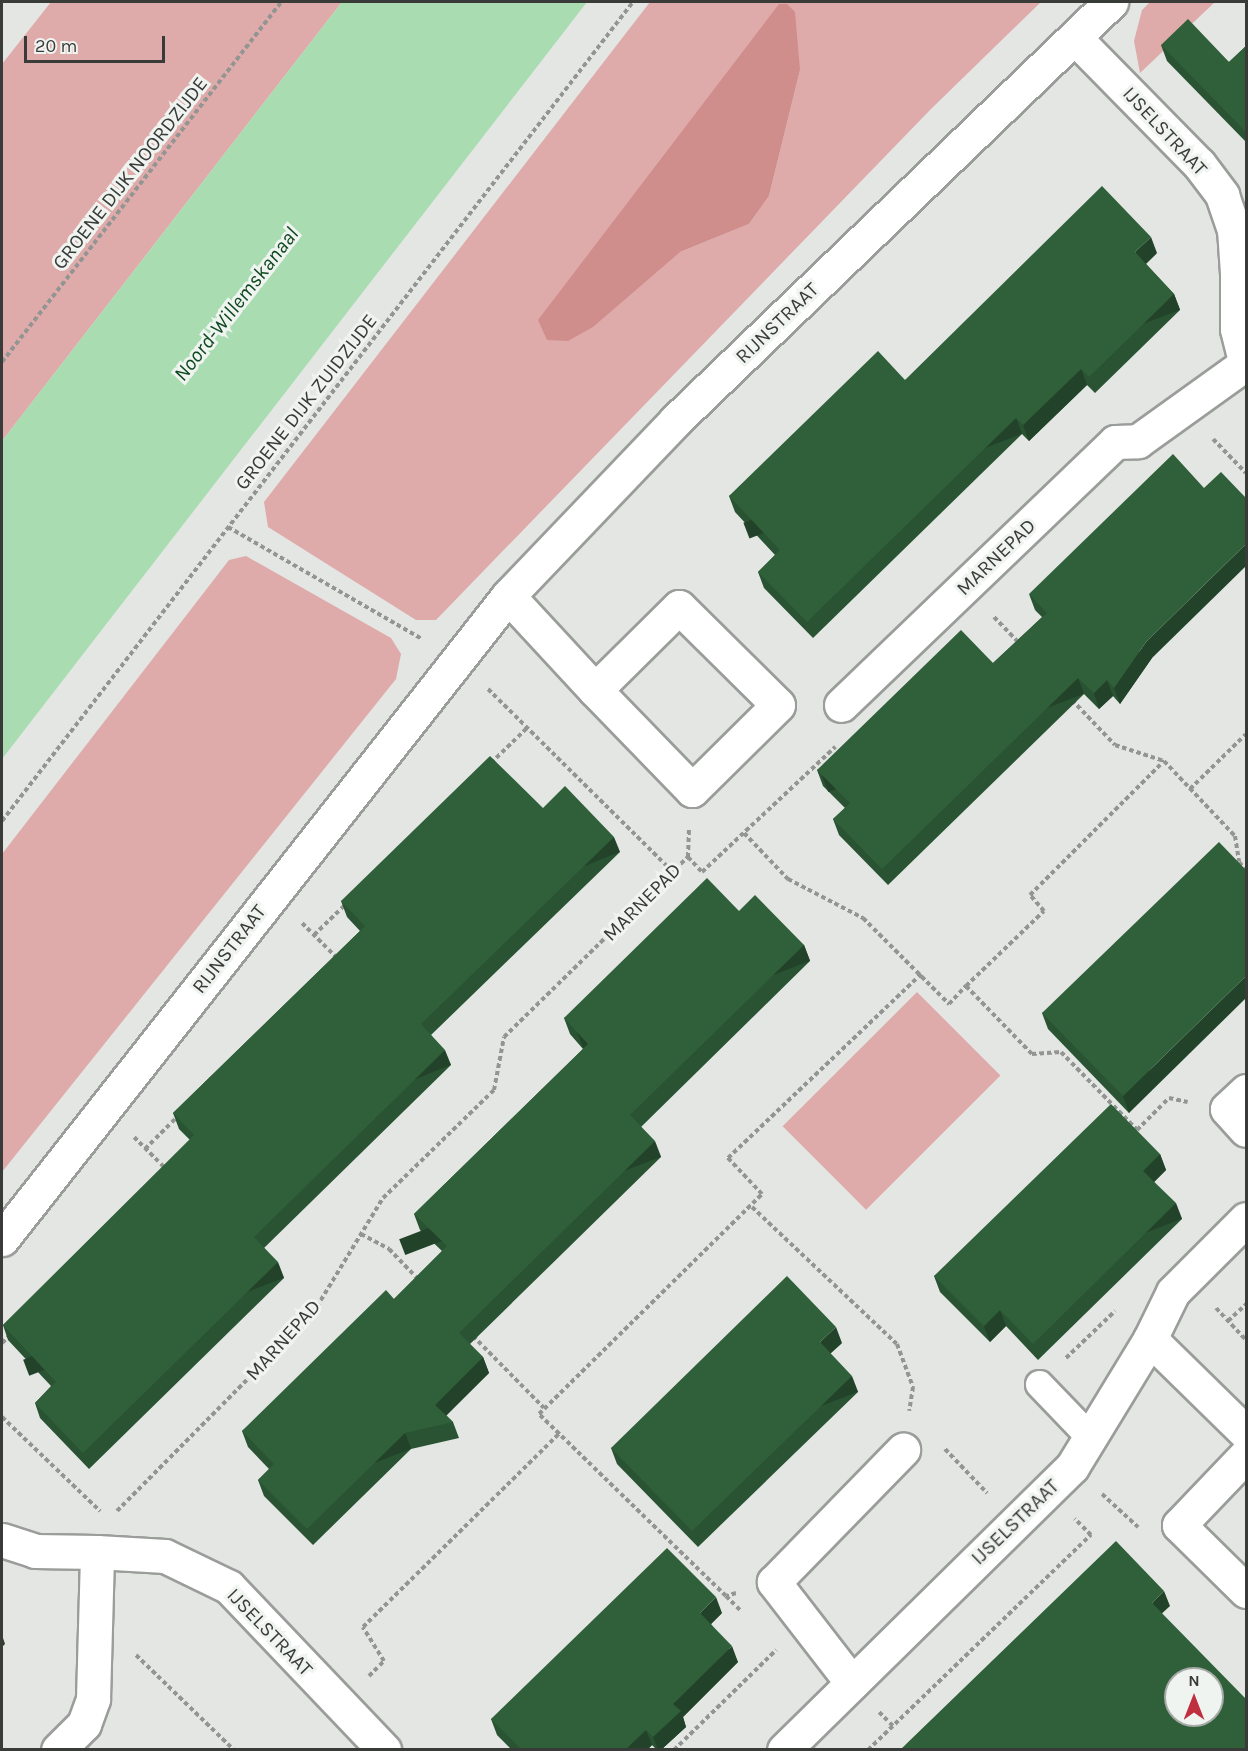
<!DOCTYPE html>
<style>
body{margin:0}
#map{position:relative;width:1248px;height:1751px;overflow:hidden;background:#e3e6e3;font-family:Karla,sans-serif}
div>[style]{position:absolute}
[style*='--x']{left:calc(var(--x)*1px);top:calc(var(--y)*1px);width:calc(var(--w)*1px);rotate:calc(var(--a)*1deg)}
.green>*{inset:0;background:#deabaa;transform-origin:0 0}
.forest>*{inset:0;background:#cf8d8c}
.water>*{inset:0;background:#a9ddb1}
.path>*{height:4px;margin-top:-2px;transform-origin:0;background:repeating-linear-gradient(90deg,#929592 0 4.5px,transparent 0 7.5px)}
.roads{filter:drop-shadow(2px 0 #9a9d9a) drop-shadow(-2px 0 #9a9d9a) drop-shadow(0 2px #9a9d9a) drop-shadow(0 -2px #9a9d9a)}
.service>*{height:27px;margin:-13.5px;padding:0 13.5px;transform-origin:13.5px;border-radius:13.5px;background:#fff}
.pedestrian>*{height:33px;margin:-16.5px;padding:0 16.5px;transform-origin:16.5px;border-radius:16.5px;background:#fff}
.minor>*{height:33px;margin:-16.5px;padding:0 16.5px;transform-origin:16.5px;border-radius:16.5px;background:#fff}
.wall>*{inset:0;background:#295332}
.shaded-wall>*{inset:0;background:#224329;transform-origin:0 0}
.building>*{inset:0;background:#30603a}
span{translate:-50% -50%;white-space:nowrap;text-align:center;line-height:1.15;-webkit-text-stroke:6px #f0f4f0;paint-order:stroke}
.street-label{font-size:20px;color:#393b39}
.water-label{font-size:21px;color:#0f4920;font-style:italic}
.frame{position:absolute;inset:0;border:3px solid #393b39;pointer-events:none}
.north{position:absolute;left:1164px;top:1667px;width:60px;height:60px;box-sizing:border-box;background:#f0f4f0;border:2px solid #a7aaa7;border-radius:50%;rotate:0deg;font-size:16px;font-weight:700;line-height:24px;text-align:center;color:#393b39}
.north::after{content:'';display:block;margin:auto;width:21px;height:27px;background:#bf2f40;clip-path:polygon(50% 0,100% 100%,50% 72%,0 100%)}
.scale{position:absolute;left:24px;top:36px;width:141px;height:27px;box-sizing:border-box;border:3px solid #393b39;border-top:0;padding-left:8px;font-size:18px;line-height:21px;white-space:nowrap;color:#393b39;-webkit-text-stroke:4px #f0f4f0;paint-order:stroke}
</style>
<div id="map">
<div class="green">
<div style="clip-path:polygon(51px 2px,342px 2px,2px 441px,2px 64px)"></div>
<div style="clip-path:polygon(evenodd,650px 2px,1041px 2px,931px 109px,436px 620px,416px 620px,268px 527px,264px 502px,650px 2px,800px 70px,769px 196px,749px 224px,680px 252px,800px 70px)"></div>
<div style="clip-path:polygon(1150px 2px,1215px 2px,1140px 73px,1134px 41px,1142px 10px)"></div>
<div style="clip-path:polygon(246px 556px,391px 638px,401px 654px,396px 679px,2px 1172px,2px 854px,229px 560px)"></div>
<div style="left:917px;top:992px;width:118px;height:190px;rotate:45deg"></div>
</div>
<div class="forest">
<div style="clip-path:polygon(779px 4px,787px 4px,795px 12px,800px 70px,769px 196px,749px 224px,680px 252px,593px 327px,568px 341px,547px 340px,538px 320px)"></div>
</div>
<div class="water">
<div style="clip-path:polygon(342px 2px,587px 2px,2px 759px,2px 441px)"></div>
</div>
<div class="path">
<div style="--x:2;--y:362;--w:455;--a:-52.2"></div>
<div style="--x:1213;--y:439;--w:47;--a:45.9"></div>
<div style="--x:228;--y:527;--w:224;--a:30"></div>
<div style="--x:994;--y:617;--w:37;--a:46"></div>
<div style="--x:488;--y:689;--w:260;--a:44.7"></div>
<div style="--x:1072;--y:700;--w:62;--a:46.3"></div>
<div style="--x:1115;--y:745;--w:52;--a:18.1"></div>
<div style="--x:1164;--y:761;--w:103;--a:46.6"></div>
<div style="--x:1235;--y:836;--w:26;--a:81"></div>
<div style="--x:1239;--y:862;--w:11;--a:49"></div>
<div style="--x:491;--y:763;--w:50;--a:-44.2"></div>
<div style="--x:1190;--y:789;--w:78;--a:-44.5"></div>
<div style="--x:2;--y:821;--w:1034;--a:-52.39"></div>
<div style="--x:744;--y:833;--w:64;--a:46.3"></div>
<div style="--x:788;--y:879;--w:85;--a:27.5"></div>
<div style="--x:863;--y:918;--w:122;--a:45"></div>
<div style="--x:949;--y:1004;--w:25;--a:-47"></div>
<div style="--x:966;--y:986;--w:95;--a:45.9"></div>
<div style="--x:1032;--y:1054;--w:29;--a:-4"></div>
<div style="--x:1061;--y:1052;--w:109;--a:45.7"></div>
<div style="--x:1137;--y:1130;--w:45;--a:-45"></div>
<div style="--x:1169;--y:1098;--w:19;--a:12"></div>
<div style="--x:688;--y:857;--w:21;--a:47"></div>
<div style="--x:702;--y:872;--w:183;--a:-43.2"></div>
<div style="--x:302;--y:923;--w:49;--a:45"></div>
<div style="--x:314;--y:935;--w:45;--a:-44.1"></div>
<div style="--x:966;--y:986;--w:108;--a:-43.9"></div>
<div style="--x:1044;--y:911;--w:21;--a:-131"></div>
<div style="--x:1030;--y:895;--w:190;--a:-45"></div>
<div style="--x:134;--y:1137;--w:44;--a:45"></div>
<div style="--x:145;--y:1149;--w:48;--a:-45"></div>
<div style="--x:752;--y:1207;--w:199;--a:43.4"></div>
<div style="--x:897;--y:1344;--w:46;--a:69.6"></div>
<div style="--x:913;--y:1387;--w:24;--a:99"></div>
<div style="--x:361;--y:1234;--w:32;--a:28"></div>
<div style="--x:389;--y:1249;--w:42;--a:46"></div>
<div style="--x:1216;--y:1308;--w:44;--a:46.8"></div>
<div style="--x:1228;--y:1321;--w:25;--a:-43"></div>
<div style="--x:473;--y:1336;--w:101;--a:45.4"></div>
<div style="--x:2;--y:1343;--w:11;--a:-45"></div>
<div style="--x:1066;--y:1358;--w:68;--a:-43.8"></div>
<div style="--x:2;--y:1417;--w:136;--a:43.8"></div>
<div style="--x:945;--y:1449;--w:61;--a:46.3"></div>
<div style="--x:1102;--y:1494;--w:49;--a:42.5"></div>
<div style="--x:117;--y:1511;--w:279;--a:-45.3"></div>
<div style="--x:313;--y:1313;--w:135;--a:-58.7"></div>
<div style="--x:383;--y:1198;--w:155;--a:-44.2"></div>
<div style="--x:494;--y:1090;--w:54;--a:-79.3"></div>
<div style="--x:504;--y:1037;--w:257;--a:-44.4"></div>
<div style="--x:688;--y:857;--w:27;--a:-88"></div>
<div style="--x:736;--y:1593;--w:10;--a:163"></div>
<div style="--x:726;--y:1596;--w:261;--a:-135.8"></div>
<div style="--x:539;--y:1414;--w:313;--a:-44.6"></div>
<div style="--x:762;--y:1194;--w:50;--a:-133.4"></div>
<div style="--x:728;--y:1158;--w:267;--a:-43.6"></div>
<div style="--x:726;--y:1596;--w:20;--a:45"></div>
<div style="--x:136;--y:1655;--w:136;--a:44.1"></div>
<div style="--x:369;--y:1676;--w:21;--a:-45"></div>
<div style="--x:384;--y:1661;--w:40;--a:-122"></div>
<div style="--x:363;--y:1627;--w:275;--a:-44.6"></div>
<div style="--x:879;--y:1712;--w:20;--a:45"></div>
<div style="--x:674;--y:1750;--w:143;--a:-44.4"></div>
<div style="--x:868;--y:1750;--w:310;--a:-44"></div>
<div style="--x:1091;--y:1535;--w:23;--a:-135"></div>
</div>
<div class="roads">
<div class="service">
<div style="--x:1039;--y:1384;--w:74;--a:46.1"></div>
</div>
<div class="pedestrian">
<div style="--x:841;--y:705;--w:380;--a:-43.8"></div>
<div style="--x:1115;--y:442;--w:23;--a:-2"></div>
<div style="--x:1138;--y:441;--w:132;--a:-35.7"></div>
</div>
<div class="minor">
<div style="--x:1075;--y:38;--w:177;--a:45.5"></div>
<div style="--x:1199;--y:164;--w:39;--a:53"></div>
<div style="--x:1222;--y:195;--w:36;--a:71"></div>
<div style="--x:1234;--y:229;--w:44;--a:86.1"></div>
<div style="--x:1246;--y:272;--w:9;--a:174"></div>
<div style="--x:1237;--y:273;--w:56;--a:90"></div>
<div style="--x:1237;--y:329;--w:38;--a:76"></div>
<div style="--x:508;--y:596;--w:128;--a:47.2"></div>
<div style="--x:679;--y:607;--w:139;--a:44.7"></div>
<div style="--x:778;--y:705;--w:121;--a:135.3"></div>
<div style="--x:692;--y:790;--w:139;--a:-134.1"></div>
<div style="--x:595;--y:690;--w:118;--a:-44.7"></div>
<div style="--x:1246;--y:1091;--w:26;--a:137"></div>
<div style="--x:1227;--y:1109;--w:28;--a:48"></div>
<div style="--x:2;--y:1239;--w:818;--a:-51.8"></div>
<div style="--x:508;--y:596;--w:242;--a:-46.3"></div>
<div style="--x:675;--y:421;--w:605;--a:-43.86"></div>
<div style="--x:1150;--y:1339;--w:134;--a:44.4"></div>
<div style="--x:1246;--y:1455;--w:97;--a:133.7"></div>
<div style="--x:1179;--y:1525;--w:94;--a:44.6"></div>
<div style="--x:2;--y:1540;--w:35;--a:18"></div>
<div style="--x:35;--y:1551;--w:62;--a:0.9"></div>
<div style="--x:852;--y:1683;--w:128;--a:-127.7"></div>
<div style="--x:774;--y:1582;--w:185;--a:-45.7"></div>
<div style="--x:58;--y:1750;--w:37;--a:-45"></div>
<div style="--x:84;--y:1724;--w:27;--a:-70"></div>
<div style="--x:93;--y:1699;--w:147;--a:-88.4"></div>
<div style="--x:97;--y:1552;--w:68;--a:3.4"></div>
<div style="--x:165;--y:1556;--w:71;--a:25.8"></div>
<div style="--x:229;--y:1587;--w:225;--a:46.4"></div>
<div style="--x:784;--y:1750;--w:404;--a:-44.5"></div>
<div style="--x:1072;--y:1467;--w:150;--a:-58.6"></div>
<div style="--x:1150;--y:1339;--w:52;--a:-63.9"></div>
<div style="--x:1173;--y:1292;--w:103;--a:-45"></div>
</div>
</div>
<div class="wall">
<div style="clip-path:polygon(1161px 45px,1229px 62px,1246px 46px,1246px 142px,1167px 61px)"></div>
<div style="clip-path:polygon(1157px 253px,1146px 264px,1174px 294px,1180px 310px,1095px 393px,1087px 385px,1029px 441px,1022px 434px,813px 638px,764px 588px,758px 572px,775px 555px,735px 512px,729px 496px,905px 380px)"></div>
<div style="clip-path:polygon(1029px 594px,1152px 658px,1120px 704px,1113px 696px,1099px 709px,1084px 694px,888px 885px,839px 835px,833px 819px,845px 808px,823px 786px,817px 770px,993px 663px,1042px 617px,1035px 610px)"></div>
<div style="clip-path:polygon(543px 808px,620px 852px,431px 1035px,451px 1065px,264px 1248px,284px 1278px,89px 1469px,40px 1418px,35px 1403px,51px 1386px,8px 1340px,3px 1325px,190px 1140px,179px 1129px,173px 1113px,360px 931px,347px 917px,341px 901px)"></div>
<div style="clip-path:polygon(1246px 870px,1129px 1113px,1048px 1029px,1042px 1013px)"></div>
<div style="clip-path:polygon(739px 911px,804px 945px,810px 961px,641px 1127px,661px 1157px,470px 1344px,483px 1357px,489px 1373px,446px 1415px,453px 1422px,459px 1438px,411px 1449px,313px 1545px,264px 1496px,258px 1480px,269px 1469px,248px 1447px,242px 1431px,394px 1299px,442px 1251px,420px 1230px,414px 1214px,583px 1049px,570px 1034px,564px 1018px)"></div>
<div style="clip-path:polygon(1160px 1154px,1166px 1170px,1154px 1182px,1182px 1219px,1038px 1360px,1006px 1326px,990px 1342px,940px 1292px,934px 1276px)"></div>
<div style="clip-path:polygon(842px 1343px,830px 1354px,858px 1392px,698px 1547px,617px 1464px,611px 1448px)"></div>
<div style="clip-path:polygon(722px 1613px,711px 1624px,738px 1662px,683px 1717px,686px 1727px,662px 1749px,656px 1749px,652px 1745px,648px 1749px,511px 1749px,497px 1735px,491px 1719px)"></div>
</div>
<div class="shaded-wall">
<div style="clip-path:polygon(1151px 237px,1157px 253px,1141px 268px,1135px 252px)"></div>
<div style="left:1174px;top:294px;width:17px;height:119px;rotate:69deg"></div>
<div style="clip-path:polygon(1081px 369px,1087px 385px,1029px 441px,1023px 425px)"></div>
<div style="left:1016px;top:418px;width:17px;height:292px;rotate:69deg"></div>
<div style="clip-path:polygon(1246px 544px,1246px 566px,1152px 658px,1120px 704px,1114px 688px,1146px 642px)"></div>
<div style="left:1078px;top:678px;width:17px;height:274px;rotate:69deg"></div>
<div style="clip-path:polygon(1107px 680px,1113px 696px,1099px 709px,1094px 693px)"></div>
<div style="left:614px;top:837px;width:16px;height:269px;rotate:68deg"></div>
<div style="left:804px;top:945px;width:17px;height:243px;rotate:69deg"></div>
<div style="clip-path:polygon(1246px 976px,1246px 998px,1129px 1113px,1123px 1096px)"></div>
<div style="left:445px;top:1050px;width:16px;height:267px;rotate:68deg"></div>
<div style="left:655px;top:1141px;width:17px;height:274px;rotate:69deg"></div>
<div style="clip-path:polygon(1160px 1154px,1166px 1170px,1149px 1187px,1143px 1171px)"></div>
<div style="left:1176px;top:1203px;width:17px;height:201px;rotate:69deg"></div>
<div style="left:278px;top:1262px;width:17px;height:273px;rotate:69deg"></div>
<div style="clip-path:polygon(1000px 1310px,1006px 1326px,990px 1342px,984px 1326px)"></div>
<div style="clip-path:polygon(836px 1327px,842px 1343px,825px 1358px,820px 1342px)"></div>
<div style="clip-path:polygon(483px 1357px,489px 1373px,441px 1421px,435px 1405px)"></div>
<div style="left:852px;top:1376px;width:17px;height:223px;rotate:69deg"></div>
<div style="left:405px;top:1433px;width:17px;height:137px;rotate:69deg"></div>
<div style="clip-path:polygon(1164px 1591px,1170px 1606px,1157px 1618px,1152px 1603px)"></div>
<div style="clip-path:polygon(716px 1597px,722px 1613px,706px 1629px,700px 1613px)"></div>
<div style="clip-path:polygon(2px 1635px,5px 1644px,2px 1647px)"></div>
<div style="clip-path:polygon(732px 1646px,738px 1662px,683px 1717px,686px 1727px,662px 1749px,658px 1749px,653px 1737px,673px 1704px)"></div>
<div style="clip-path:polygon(646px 1730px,652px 1745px,648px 1749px,626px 1749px)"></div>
</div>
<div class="building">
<div style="clip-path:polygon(1188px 19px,1229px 62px,1246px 46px,1246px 132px,1161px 45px)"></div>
<div style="clip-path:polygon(1102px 186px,1151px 237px,1135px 252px,1174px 294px,1089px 377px,1081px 369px,1023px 425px,1016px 418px,807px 622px,758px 572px,780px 550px,729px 496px,878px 351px,905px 380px)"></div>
<div style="clip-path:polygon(1173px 454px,1204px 488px,1221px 472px,1246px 498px,1246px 544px,1146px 642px,1114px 688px,1107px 680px,1094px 693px,1078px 678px,882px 869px,833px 819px,850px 803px,817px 770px,961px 630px,993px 663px,1047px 613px,1029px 594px)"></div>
<div style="clip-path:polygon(490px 756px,543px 808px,565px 786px,614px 837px,421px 1024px,445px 1050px,254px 1237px,278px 1262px,83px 1453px,35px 1403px,56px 1382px,3px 1325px,194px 1135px,173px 1113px,365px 926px,341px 901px)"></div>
<div style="clip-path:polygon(1219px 842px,1246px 870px,1246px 976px,1123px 1096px,1042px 1013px)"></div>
<div style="clip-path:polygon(707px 878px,739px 911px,755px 895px,804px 945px,630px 1115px,655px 1141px,459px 1333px,483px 1357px,435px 1405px,453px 1422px,405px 1433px,307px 1529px,258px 1480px,274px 1464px,242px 1431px,386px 1290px,394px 1299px,447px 1246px,414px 1214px,588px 1044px,564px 1018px)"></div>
<div style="clip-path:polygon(1111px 1104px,1160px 1154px,1143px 1171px,1176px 1203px,1033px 1344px,1000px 1310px,984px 1326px,934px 1276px)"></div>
<div style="clip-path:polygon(787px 1276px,836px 1327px,820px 1342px,852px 1376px,692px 1531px,611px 1448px)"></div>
<div style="clip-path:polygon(evenodd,1116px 1541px,1164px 1591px,1152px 1603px,1246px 1699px,1246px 1749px,901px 1749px,1116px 1541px,1176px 1679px,1212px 1679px,1212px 1715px,1176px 1715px,1176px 1679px)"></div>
<div style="clip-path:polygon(667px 1548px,716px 1597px,700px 1613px,732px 1646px,673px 1704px,681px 1711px,653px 1737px,646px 1730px,626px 1749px,521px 1749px,491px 1719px)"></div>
</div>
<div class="street-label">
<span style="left:1165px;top:131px;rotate:47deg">IJSELSTRAAT</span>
<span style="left:130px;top:173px;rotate:-52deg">GROENE DIJK NOORDZIJDE</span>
<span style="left:777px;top:323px;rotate:-44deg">RIJNSTRAAT</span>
<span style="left:306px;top:402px;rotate:-52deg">GROENE DIJK ZUIDZIJDE</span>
<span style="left:996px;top:557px;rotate:-44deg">MARNEPAD</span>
<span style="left:642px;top:902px;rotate:-45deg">MARNEPAD</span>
<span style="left:229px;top:949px;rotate:-52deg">RIJNSTRAAT</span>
<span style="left:283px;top:1340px;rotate:-48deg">MARNEPAD</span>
<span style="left:1015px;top:1522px;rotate:-44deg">IJSELSTRAAT</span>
<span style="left:270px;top:1632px;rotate:46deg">IJSELSTRAAT</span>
</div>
<div class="water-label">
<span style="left:236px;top:304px;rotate:-52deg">Noord-Willemskanaal</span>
</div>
<div class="frame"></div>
<div class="north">N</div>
<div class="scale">20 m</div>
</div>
